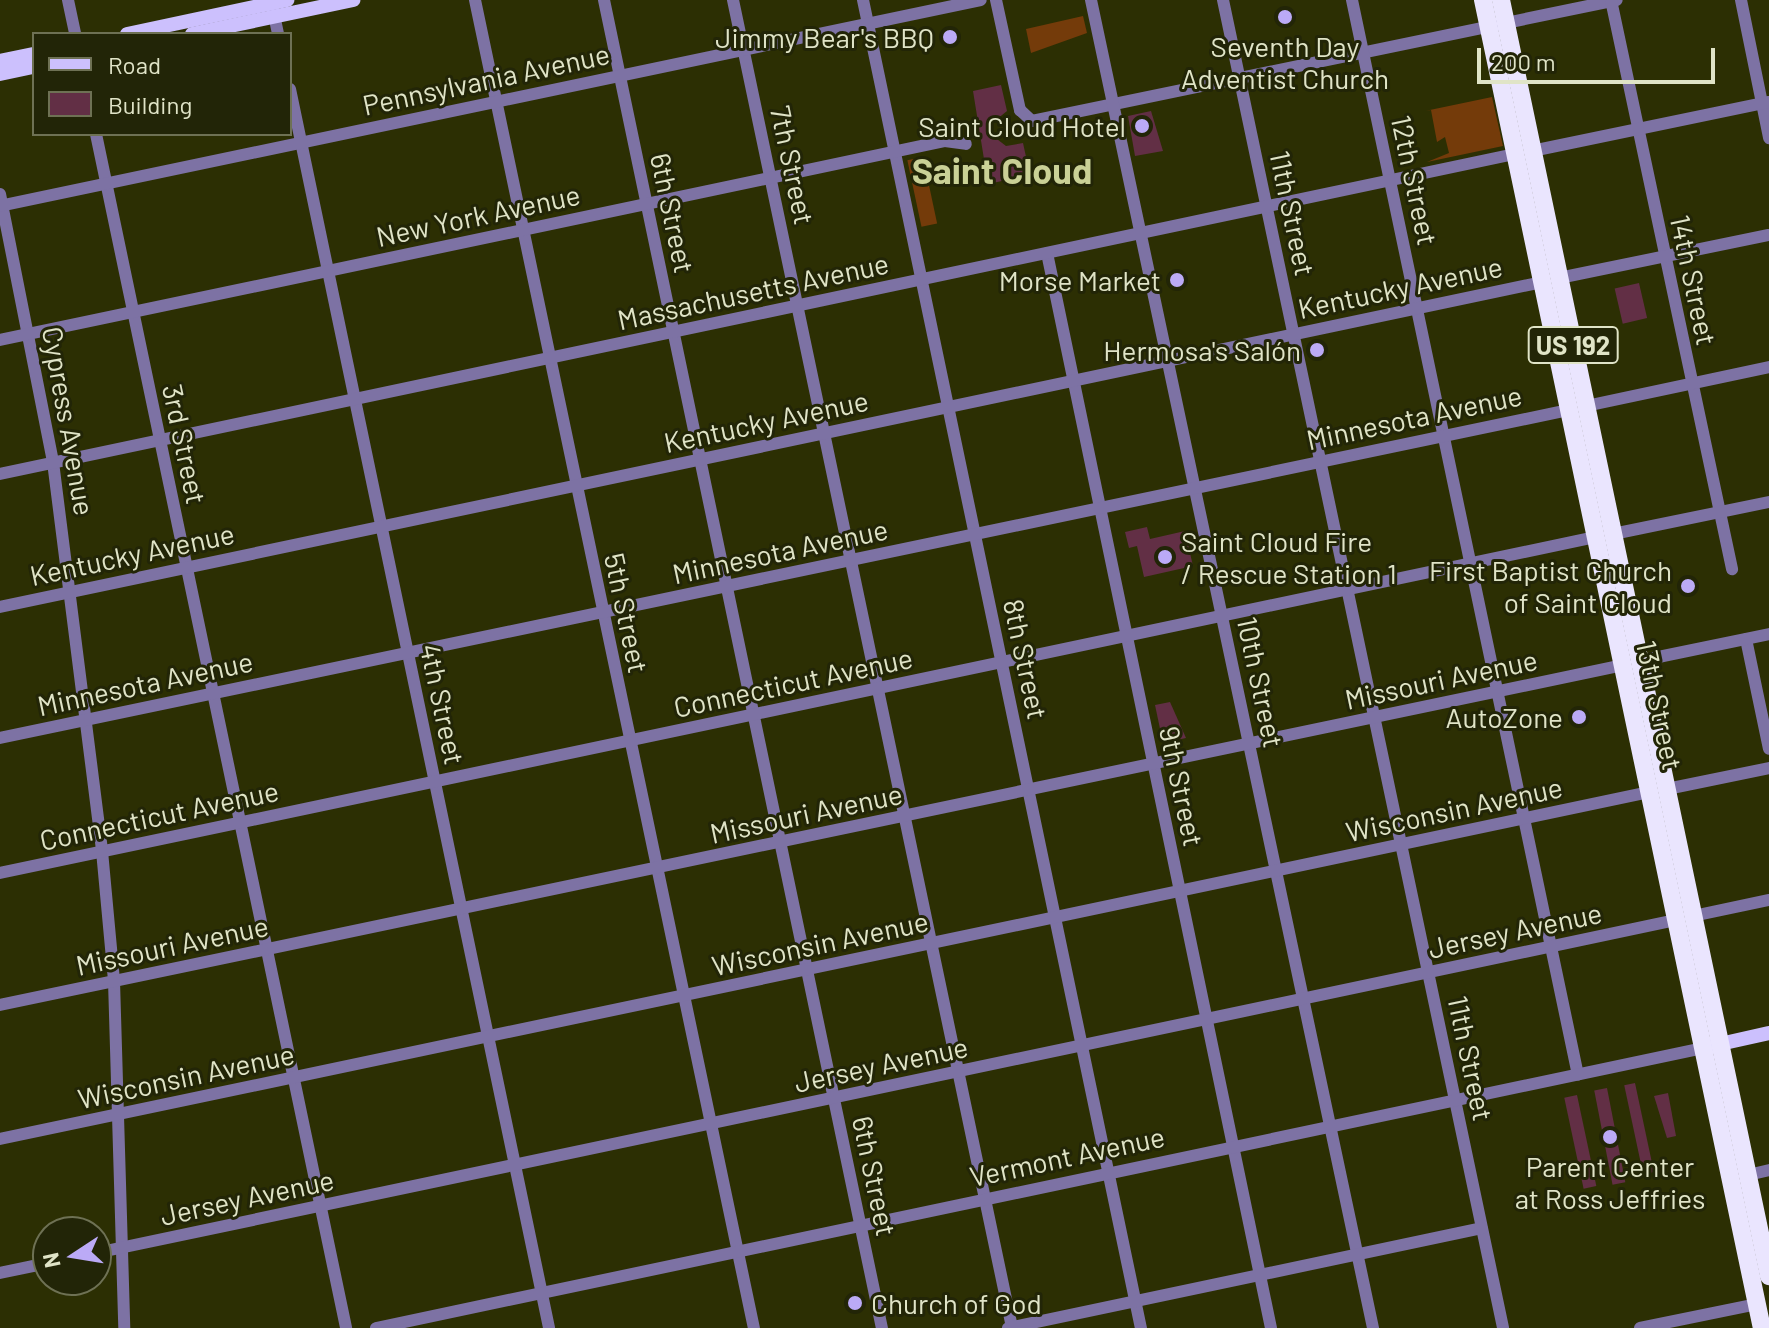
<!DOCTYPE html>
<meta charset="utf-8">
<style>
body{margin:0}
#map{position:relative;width:1769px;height:1328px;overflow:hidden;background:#2c2f03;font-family:Barlow,sans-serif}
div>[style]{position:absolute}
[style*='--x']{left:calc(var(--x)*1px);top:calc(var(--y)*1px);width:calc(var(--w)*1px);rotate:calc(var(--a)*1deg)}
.green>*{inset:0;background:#743b0a;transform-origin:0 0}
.building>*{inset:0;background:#622f45;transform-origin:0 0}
.minor>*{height:12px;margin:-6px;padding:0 6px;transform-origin:6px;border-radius:6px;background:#7d72a4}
.major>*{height:14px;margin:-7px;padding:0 7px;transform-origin:7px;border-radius:7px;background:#ccc0fd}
.highway>*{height:18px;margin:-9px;padding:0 9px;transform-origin:9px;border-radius:9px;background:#eae5fe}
.dots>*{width:22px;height:22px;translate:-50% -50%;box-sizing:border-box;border:4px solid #222507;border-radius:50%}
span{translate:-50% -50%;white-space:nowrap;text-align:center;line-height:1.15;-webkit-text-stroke:6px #222507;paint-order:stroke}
.shield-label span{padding:2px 6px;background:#222507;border:2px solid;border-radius:6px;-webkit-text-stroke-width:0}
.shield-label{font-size:26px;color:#e0e4c7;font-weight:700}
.poi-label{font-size:28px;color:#e0e4c7}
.right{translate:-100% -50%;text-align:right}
.left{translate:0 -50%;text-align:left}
.street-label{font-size:28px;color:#e0e4c7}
.district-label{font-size:36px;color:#cad196;font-weight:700}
.legend{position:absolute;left:32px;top:32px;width:260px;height:104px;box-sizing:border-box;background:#222507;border:2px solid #6e7154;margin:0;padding:10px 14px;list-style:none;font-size:24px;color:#e0e4c7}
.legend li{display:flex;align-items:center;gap:16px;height:40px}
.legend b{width:40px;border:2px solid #6e7154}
.north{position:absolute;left:32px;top:1216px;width:80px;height:80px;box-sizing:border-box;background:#222507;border:2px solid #6e7154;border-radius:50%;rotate:258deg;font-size:22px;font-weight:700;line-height:32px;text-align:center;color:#e0e4c7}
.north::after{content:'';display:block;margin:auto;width:28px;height:36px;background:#bbaaf6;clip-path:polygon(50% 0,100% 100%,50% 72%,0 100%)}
.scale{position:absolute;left:1477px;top:48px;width:238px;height:36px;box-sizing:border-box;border:4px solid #e0e4c7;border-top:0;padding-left:10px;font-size:24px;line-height:28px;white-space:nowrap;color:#e0e4c7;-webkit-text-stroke:6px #222507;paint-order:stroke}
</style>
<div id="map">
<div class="green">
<div style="clip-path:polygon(1083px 16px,1087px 33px,1031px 53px,1026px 29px)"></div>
<div style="clip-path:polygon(1492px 97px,1503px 146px,1427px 162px,1449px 153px,1445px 137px,1437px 142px,1431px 110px,1425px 111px)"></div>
<div style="left:923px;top:157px;width:68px;height:16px;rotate:78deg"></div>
</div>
<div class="building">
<div style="clip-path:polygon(1001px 85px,1007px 111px,991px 124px,993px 136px,1006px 146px,1023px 143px,1030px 175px,988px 184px,973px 91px)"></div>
<div style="clip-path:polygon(1151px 111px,1163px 151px,1135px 156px,1128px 116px)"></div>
<div style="left:1639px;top:283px;width:36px;height:25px;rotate:77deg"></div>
<div style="clip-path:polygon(1147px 527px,1150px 539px,1185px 531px,1193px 566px,1144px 577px,1137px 546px,1129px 548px,1125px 532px)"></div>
<div style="clip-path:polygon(1170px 702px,1186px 738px,1163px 743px,1155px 705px)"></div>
<div style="left:1635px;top:1083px;width:91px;height:11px;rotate:78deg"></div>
<div style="left:1607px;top:1088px;width:96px;height:13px;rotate:79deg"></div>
<div style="clip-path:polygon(1668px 1093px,1676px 1136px,1667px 1138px,1654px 1096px)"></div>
<div style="left:1577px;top:1095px;width:93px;height:13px;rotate:78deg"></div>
</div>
<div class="minor">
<div style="--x:68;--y:0;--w:35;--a:78"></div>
<div style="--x:475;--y:0;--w:1357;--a:78.14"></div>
<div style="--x:604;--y:0;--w:1357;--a:78.18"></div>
<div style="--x:733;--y:0;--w:1356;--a:78.13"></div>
<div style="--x:863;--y:0;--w:1357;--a:78.18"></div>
<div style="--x:996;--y:0;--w:113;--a:77.7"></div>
<div style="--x:1020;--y:110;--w:16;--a:43"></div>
<div style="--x:1032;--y:121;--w:597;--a:-11.69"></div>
<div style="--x:1091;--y:0;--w:1358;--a:78.01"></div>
<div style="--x:1223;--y:0;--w:1357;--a:78.09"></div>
<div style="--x:1352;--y:0;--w:1098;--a:78.13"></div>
<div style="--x:1611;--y:0;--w:582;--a:77.99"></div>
<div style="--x:1741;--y:0;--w:141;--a:78.5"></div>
<div style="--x:273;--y:10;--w:25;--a:78"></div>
<div style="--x:290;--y:89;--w:1266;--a:78.19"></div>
<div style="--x:96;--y:134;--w:1220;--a:78.17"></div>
<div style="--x:1532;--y:151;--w:242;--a:-11.7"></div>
<div style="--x:0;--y:194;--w:273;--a:78.8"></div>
<div style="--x:53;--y:462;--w:392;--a:82.8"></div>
<div style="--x:102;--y:851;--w:131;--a:84.7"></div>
<div style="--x:114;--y:981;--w:347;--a:88.3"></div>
<div style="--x:0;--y:206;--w:1002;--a:-11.86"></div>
<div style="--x:1047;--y:253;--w:1098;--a:78.23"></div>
<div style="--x:1559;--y:278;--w:214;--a:-11.6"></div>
<div style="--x:0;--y:340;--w:966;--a:-11.89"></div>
<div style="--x:945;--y:141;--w:21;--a:8"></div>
<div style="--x:1586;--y:406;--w:187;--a:-12"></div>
<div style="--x:0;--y:474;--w:1548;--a:-11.93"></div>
<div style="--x:1613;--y:534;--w:159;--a:-11.6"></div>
<div style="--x:0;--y:607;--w:1576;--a:-11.9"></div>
<div style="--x:1746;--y:639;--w:112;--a:78.2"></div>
<div style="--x:1639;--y:661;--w:133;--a:-11.7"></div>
<div style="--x:0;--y:738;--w:1603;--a:-11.81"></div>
<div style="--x:1667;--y:789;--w:104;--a:-11.6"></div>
<div style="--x:0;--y:873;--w:1631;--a:-11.89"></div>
<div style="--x:1693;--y:916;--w:78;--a:-11.9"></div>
<div style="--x:0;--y:1005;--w:1658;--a:-11.83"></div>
<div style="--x:0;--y:1139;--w:1686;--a:-11.88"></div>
<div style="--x:1748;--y:1175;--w:22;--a:-13"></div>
<div style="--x:96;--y:1253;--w:1615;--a:-11.9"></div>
<div style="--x:0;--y:1273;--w:49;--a:-11.8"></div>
<div style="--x:376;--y:1328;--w:1356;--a:-11.91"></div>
<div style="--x:1008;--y:1328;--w:484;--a:-11.9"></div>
<div style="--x:1640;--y:1328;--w:119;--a:-11.6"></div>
</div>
<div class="major">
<div style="--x:127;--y:34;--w:164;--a:-12"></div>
<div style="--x:192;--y:34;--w:165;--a:-11.9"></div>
<div style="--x:0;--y:61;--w:35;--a:-12"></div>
<div style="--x:0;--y:74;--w:35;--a:-12"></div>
<div style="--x:1711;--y:1046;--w:59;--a:-12.6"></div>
</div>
<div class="highway">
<div style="--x:1483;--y:0;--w:1357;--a:78.14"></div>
<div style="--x:1501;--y:0;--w:1304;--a:78.14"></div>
</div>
<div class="dots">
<div style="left:1285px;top:17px;background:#bbaaf6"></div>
<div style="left:950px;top:37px;background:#bbaaf6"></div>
<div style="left:1142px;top:126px;background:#bbaaf6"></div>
<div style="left:1177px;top:280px;background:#bbaaf6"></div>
<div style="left:1317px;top:350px;background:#bbaaf6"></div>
<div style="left:1165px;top:557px;background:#bbaaf6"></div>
<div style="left:1688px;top:586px;background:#bbaaf6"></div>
<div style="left:1579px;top:717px;background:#bbaaf6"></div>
<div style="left:1610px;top:1137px;background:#bbaaf6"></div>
<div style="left:855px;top:1303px;background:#bbaaf6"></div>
</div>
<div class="shield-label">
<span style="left:1573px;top:345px">US 192</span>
</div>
<div class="poi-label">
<span class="right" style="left:934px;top:37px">Jimmy Bear's BBQ</span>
<span style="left:1285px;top:62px">Seventh Day<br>Adventist Church</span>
<span class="right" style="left:1126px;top:126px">Saint Cloud Hotel</span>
<span class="right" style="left:1161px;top:280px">Morse Market</span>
<span class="right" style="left:1301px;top:350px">Hermosa's Salón</span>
<span class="left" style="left:1181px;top:557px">Saint Cloud Fire<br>/ Rescue Station 1</span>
<span class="right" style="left:1672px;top:586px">First Baptist Church<br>of Saint Cloud</span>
<span class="right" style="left:1563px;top:717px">AutoZone</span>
<span style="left:1610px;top:1182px">Parent Center<br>at Ross Jeffries</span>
<span class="left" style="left:871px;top:1303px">Church of God</span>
</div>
<div class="street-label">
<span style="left:486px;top:79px;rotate:-12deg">Pennsylvania Avenue</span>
<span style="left:793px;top:165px;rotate:78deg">7th Street</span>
<span style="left:1415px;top:180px;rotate:78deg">12th Street</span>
<span style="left:673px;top:213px;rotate:78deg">6th Street</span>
<span style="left:1293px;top:213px;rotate:78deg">11th Street</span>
<span style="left:478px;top:215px;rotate:-12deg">New York Avenue</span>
<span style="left:1694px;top:280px;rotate:78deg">14th Street</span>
<span style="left:1400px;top:287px;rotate:-12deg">Kentucky Avenue</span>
<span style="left:753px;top:291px;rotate:-12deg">Massachusetts Avenue</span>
<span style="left:1414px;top:417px;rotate:-12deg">Minnesota Avenue</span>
<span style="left:69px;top:421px;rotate:80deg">Cypress Avenue</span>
<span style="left:766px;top:421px;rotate:-12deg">Kentucky Avenue</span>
<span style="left:185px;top:444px;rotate:78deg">3rd Street</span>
<span style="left:780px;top:551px;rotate:-12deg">Minnesota Avenue</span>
<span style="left:132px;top:554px;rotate:-12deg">Kentucky Avenue</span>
<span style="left:627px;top:613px;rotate:78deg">5th Street</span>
<span style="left:1026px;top:659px;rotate:78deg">8th Street</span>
<span style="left:1441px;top:679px;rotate:-12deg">Missouri Avenue</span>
<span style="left:793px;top:682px;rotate:-12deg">Connecticut Avenue</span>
<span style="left:1261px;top:682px;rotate:78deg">10th Street</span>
<span style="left:145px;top:683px;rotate:-12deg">Minnesota Avenue</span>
<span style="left:443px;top:704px;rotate:78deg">4th Street</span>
<span style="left:1660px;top:705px;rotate:78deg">13th Street</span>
<span style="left:1182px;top:786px;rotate:78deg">9th Street</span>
<span style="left:1454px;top:809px;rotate:-12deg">Wisconsin Avenue</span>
<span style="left:806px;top:813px;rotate:-12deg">Missouri Avenue</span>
<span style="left:159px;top:815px;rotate:-12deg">Connecticut Avenue</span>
<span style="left:1515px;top:930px;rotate:-12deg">Jersey Avenue</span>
<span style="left:820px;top:943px;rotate:-12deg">Wisconsin Avenue</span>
<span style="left:172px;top:945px;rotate:-12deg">Missouri Avenue</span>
<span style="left:1471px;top:1058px;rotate:78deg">11th Street</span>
<span style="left:881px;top:1064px;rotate:-12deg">Jersey Avenue</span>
<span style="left:186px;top:1076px;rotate:-12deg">Wisconsin Avenue</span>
<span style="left:1067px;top:1156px;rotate:-12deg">Vermont Avenue</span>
<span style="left:875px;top:1176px;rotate:78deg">6th Street</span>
<span style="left:247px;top:1197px;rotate:-12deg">Jersey Avenue</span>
</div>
<div class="district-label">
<span style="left:1002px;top:170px">Saint Cloud</span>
</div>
<ul class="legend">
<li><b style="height:10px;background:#ccc0fd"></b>Road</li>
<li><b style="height:22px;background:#622f45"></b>Building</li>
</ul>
<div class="north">N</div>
<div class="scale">200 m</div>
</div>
